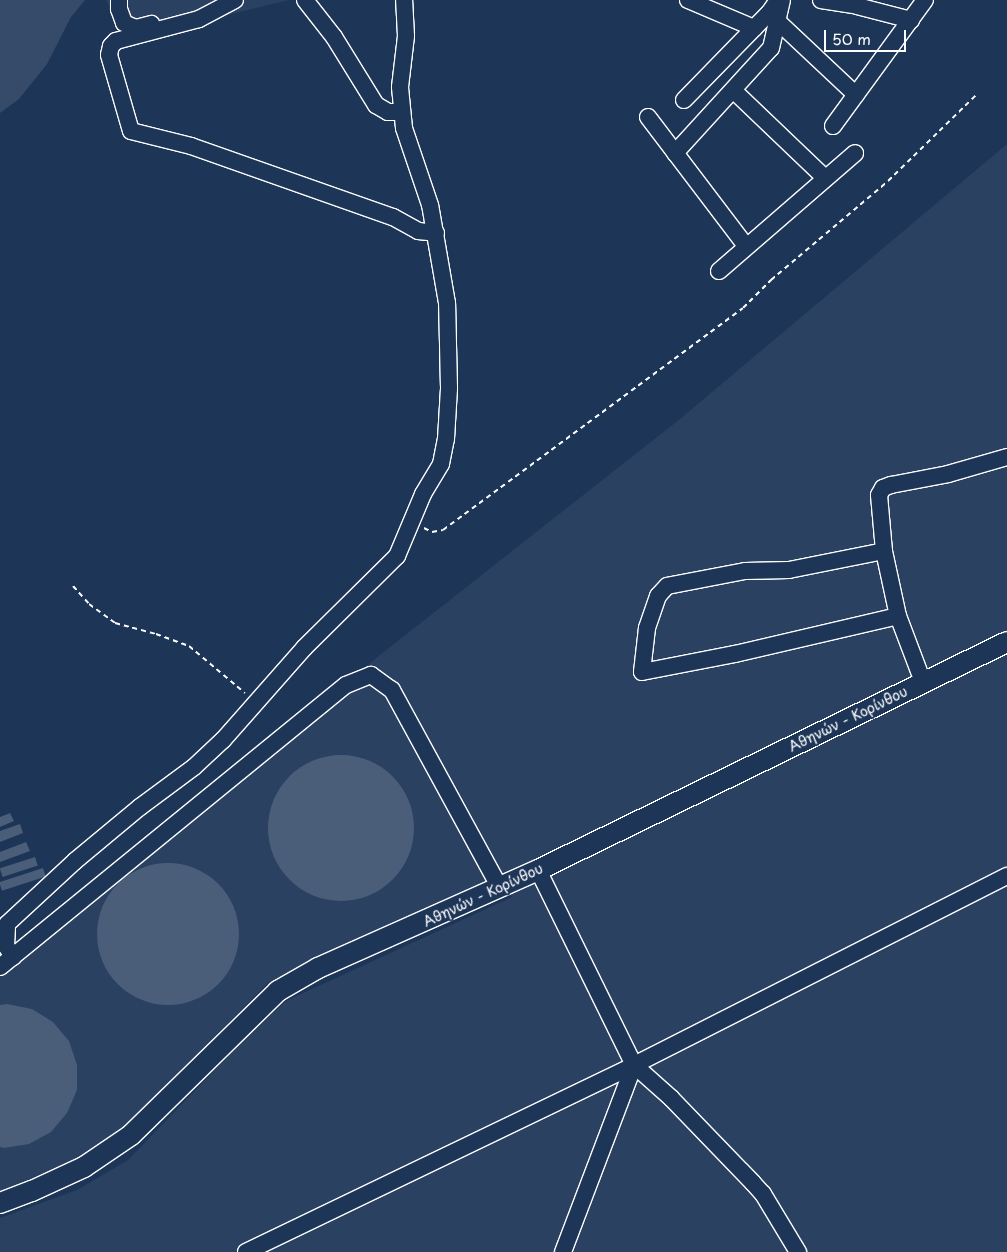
<!DOCTYPE html>
<meta charset="utf-8">
<style>
body{margin:0}
#map{position:relative;width:1007px;height:1252px;overflow:hidden;background:#1d3557;font-family:"Playpen Sans",sans-serif}
div>[style]{position:absolute}
[style*='--x']{left:calc(var(--x)*1px);top:calc(var(--y)*1px);width:calc(var(--w)*1px);rotate:calc(var(--a)*1deg)}
.built>*{inset:0;background:#2a4161}
.green>*{inset:0;background:#364b69}
.building>*{inset:0;background:#4a5d79;transform-origin:0 0}
.round{border-radius:50%}
.path>*{height:2px;margin-top:-1px;transform-origin:0;background:repeating-linear-gradient(90deg,#fff 0 5px,transparent 0 9px)}
.roads{filter:drop-shadow(1px 0 #fff) drop-shadow(-1px 0 #fff) drop-shadow(0 1px #fff) drop-shadow(0 -1px #fff)}
.minor>*{height:16px;margin:-8px;padding:0 8px;transform-origin:8px;border-radius:8px;background:#1d3557}
.major>*{height:20px;margin:-10px;padding:0 10px;transform-origin:10px;border-radius:10px;background:#1d3557}
span{translate:-50% -50%;white-space:nowrap;text-align:center;line-height:1.15;-webkit-text-stroke:4px #1d3557;paint-order:stroke}
.street-label{font-size:14px;color:#fff}
.scale{position:absolute;left:824px;top:30px;width:82px;height:22px;box-sizing:border-box;border:2px solid #fff;border-top:0;padding-left:6px;font-size:15px;line-height:18px;white-space:nowrap;color:#fff;-webkit-text-stroke:4px #1d3557;paint-order:stroke}
</style>
<div id="map">
<div class="built">
<div style="clip-path:polygon(106px 0,289px 0,124px 40px)"></div>
<div style="clip-path:polygon(1007px 144px,1007px 1252px,0 1252px,0 1218px,77px 1190px,128px 1160px,237px 1047px,286px 1001px,512px 897px,406px 703px,499px 880px,311px 960px,267px 984px,128px 1123px,102px 1143px,68px 1163px,0 1191px,0 962px,380px 655px,680px 419px)"></div>
</div>
<div class="green">
<div style="clip-path:polygon(0 0,85px 0,71px 17px,47px 64px,19px 99px,0 113px)"></div>
</div>
<div class="building">
<div class="round" style="left:268px;top:755px;width:146px;height:146px"></div>
<div style="clip-path:polygon(10px 813px,14px 821px,0 827px,0 817px)"></div>
<div style="clip-path:polygon(20px 824px,23px 833px,0 842px,0 831px)"></div>
<div style="clip-path:polygon(26px 842px,30px 851px,0 862px,0 852px)"></div>
<div style="left:35px;top:857px;width:9px;height:37px;rotate:72deg"></div>
<div class="round" style="left:97px;top:863px;width:142px;height:142px"></div>
<div style="left:43px;top:868px;width:9px;height:46px;rotate:72deg"></div>
<div style="clip-path:polygon(7px 1004px,32px 1009px,53px 1022px,69px 1041px,77px 1065px,77px 1090px,67px 1113px,51px 1132px,29px 1144px,4px 1148px,0 1147px,0 1005px)"></div>
</div>
<div class="path">
<div style="--x:424;--y:528;--w:9;--a:27"></div>
<div style="--x:432;--y:532;--w:11;--a:-10"></div>
<div style="--x:443;--y:530;--w:373;--a:-36.5"></div>
<div style="--x:743;--y:308;--w:40;--a:-45"></div>
<div style="--x:771;--y:280;--w:153;--a:-40.2"></div>
<div style="--x:888;--y:181;--w:124;--a:-44.3"></div>
<div style="--x:73;--y:586;--w:24;--a:48"></div>
<div style="--x:89;--y:604;--w:32;--a:36"></div>
<div style="--x:115;--y:623;--w:42;--a:15"></div>
<div style="--x:156;--y:634;--w:35;--a:20"></div>
<div style="--x:189;--y:646;--w:73;--a:40"></div>
</div>
<div class="roads">
<div class="minor">
<div style="--x:119;--y:0;--w:9;--a:90"></div>
<div style="--x:119;--y:9;--w:15;--a:70"></div>
<div style="--x:124;--y:23;--w:13;--a:23"></div>
<div style="--x:136;--y:28;--w:16;--a:-15"></div>
<div style="--x:235;--y:0;--w:41;--a:152.2"></div>
<div style="--x:199;--y:19;--w:86;--a:165.2"></div>
<div style="--x:116;--y:41;--w:7;--a:135"></div>
<div style="--x:111;--y:46;--w:9;--a:103"></div>
<div style="--x:109;--y:55;--w:79;--a:73.9"></div>
<div style="--x:131;--y:131;--w:62;--a:14"></div>
<div style="--x:191;--y:146;--w:214;--a:19.4"></div>
<div style="--x:393;--y:217;--w:29;--a:29"></div>
<div style="--x:418;--y:231;--w:18;--a:6"></div>
<div style="--x:305;--y:0;--w:47;--a:51.9"></div>
<div style="--x:334;--y:37;--w:80;--a:58.3"></div>
<div style="--x:376;--y:105;--w:14;--a:30"></div>
<div style="--x:388;--y:112;--w:14;--a:0"></div>
<div style="--x:688;--y:0;--w:72;--a:23"></div>
<div style="--x:821;--y:0;--w:36;--a:9"></div>
<div style="--x:857;--y:6;--w:56;--a:14.5"></div>
<div style="--x:772;--y:16;--w:115;--a:43.2"></div>
<div style="--x:733;--y:90;--w:127;--a:43.7"></div>
<div style="--x:684;--y:100;--w:122;--a:-45.7"></div>
<div style="--x:769;--y:13;--w:16;--a:-55"></div>
<div style="--x:648;--y:117;--w:162;--a:52.8"></div>
<div style="--x:833;--y:126;--w:156;--a:-53.9"></div>
<div style="--x:675;--y:153;--w:142;--a:-47.6"></div>
<div style="--x:771;--y:48;--w:49;--a:-77.1"></div>
<div style="--x:719;--y:271;--w:180;--a:-40.9"></div>
<div style="--x:884;--y:551;--w:97;--a:168.7"></div>
<div style="--x:789;--y:570;--w:44;--a:178.7"></div>
<div style="--x:745;--y:571;--w:79;--a:169.1"></div>
<div style="--x:667;--y:586;--w:13;--a:132"></div>
<div style="--x:658;--y:596;--w:34;--a:109"></div>
<div style="--x:647;--y:628;--w:44;--a:96.5"></div>
<div style="--x:642;--y:672;--w:95;--a:-11"></div>
<div style="--x:735;--y:654;--w:167;--a:-13.1"></div>
<div style="--x:923;--y:682;--w:71;--a:-110.7"></div>
<div style="--x:898;--y:616;--w:66;--a:-102.2"></div>
<div style="--x:884;--y:551;--w:56;--a:-95.1"></div>
<div style="--x:879;--y:495;--w:8;--a:-60"></div>
<div style="--x:883;--y:488;--w:9;--a:-21"></div>
<div style="--x:891;--y:485;--w:58;--a:-10.9"></div>
<div style="--x:948;--y:474;--w:61;--a:-16.1"></div>
<div style="--x:538;--y:870;--w:217;--a:63.8"></div>
<div style="--x:634;--y:1065;--w:50;--a:41.7"></div>
<div style="--x:671;--y:1098;--w:118;--a:46"></div>
<div style="--x:753;--y:1183;--w:15;--a:48"></div>
<div style="--x:763;--y:1194;--w:68;--a:58.9"></div>
<div style="--x:13;--y:957;--w:13;--a:-122"></div>
<div style="--x:6;--y:946;--w:22;--a:-87"></div>
<div style="--x:7;--y:924;--w:93;--a:-42.8"></div>
<div style="--x:75;--y:861;--w:85;--a:-39.7"></div>
<div style="--x:140;--y:807;--w:67;--a:-36.5"></div>
<div style="--x:194;--y:767;--w:40;--a:-43"></div>
<div style="--x:223;--y:740;--w:123;--a:-48.6"></div>
<div style="--x:304;--y:648;--w:131;--a:-44.7"></div>
<div style="--x:397;--y:556;--w:67;--a:-67.2"></div>
<div style="--x:423;--y:494;--w:35;--a:-59"></div>
<div style="--x:441;--y:464;--w:25;--a:-79"></div>
<div style="--x:446;--y:439;--w:51;--a:-86.6"></div>
<div style="--x:449;--y:388;--w:85;--a:-91.3"></div>
<div style="--x:447;--y:303;--w:99;--a:-99.8"></div>
<div style="--x:430;--y:205;--w:81;--a:-108.7"></div>
<div style="--x:404;--y:128;--w:41;--a:-95.6"></div>
<div style="--x:400;--y:87;--w:51;--a:-83.3"></div>
<div style="--x:406;--y:36;--w:36;--a:-93"></div>
<div style="--x:0;--y:967;--w:446;--a:-39.2"></div>
<div style="--x:346;--y:685;--w:27;--a:-22"></div>
<div style="--x:371;--y:675;--w:26;--a:36"></div>
<div style="--x:392;--y:690;--w:226;--a:61.4"></div>
<div style="--x:246;--y:1252;--w:431;--a:-25.7"></div>
<div style="--x:634;--y:1065;--w:418;--a:-26.9"></div>
<div style="--x:563;--y:1252;--w:200;--a:-69.2"></div>
</div>
<div class="major">
<div style="--x:0;--y:1203;--w:34;--a:-21"></div>
<div style="--x:32;--y:1191;--w:57;--a:-24.8"></div>
<div style="--x:84;--y:1167;--w:57;--a:-34.2"></div>
<div style="--x:131;--y:1135;--w:206;--a:-44.4"></div>
<div style="--x:278;--y:991;--w:46;--a:-29.9"></div>
<div style="--x:318;--y:968;--w:241;--a:-24"></div>
<div style="--x:538;--y:870;--w:521;--a:-25.93"></div>
</div>
</div>
<div class="street-label">
<span style="left:848px;top:719px;rotate:-26deg">Αθηνών - Κορίνθου</span>
<span style="left:483px;top:895px;rotate:-25deg">Αθηνών - Κορίνθου</span>
</div>
<div class="scale">50 m</div>
</div>
